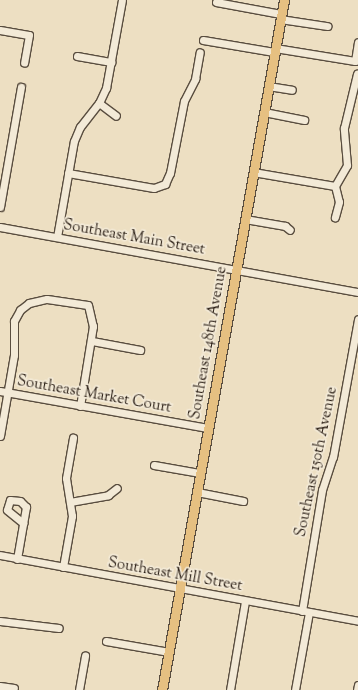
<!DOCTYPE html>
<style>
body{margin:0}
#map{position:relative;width:358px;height:690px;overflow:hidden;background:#eddfc2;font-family:"Sorts Mill Goudy",serif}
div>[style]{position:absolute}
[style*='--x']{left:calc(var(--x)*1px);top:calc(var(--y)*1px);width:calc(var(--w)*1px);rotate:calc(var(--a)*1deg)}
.roads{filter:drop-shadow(1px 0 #594d3f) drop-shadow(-1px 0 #594d3f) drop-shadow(0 1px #594d3f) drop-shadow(0 -1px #594d3f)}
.minor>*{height:7px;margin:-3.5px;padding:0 3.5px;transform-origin:3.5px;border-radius:3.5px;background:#f3ead7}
.major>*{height:9px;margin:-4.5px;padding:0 4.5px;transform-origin:4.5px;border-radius:4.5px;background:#e6c081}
span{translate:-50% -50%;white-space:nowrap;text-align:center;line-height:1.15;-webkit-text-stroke:3.5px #f3ead7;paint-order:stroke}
.street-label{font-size:15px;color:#281c13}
</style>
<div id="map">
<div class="roads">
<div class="minor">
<div style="--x:216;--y:2;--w:66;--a:10.5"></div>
<div style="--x:280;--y:19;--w:48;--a:8.5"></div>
<div style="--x:0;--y:30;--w:29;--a:10"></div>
<div style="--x:29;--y:35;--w:28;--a:100"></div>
<div style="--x:203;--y:40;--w:72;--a:9.6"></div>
<div style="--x:275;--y:48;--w:81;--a:9.2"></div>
<div style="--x:355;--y:61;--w:19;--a:-81"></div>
<div style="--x:77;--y:56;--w:35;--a:10"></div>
<div style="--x:268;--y:86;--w:24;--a:9"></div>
<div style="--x:99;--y:103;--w:21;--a:37"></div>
<div style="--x:264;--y:112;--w:41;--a:11.3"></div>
<div style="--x:253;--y:172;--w:83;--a:9.7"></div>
<div style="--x:68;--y:173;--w:87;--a:9.9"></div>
<div style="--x:154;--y:188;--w:12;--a:-20"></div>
<div style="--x:165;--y:184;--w:12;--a:-66"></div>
<div style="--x:170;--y:173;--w:73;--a:-79"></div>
<div style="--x:184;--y:101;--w:25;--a:-63"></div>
<div style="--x:195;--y:79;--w:27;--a:-80"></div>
<div style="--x:335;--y:186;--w:24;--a:-60"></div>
<div style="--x:347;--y:165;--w:37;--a:-95"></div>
<div style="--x:344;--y:128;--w:56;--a:-76.5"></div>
<div style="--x:335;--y:186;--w:16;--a:76"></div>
<div style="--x:339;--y:202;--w:16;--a:105"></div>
<div style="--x:0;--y:207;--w:122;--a:-80.1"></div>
<div style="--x:245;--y:219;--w:41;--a:9.9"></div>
<div style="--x:285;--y:226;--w:6;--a:39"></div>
<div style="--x:0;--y:227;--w:364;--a:10.3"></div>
<div style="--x:57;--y:237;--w:97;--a:-80"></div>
<div style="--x:74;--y:141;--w:15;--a:-67"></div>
<div style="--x:80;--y:127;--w:31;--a:-52"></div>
<div style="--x:99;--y:103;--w:17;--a:-65"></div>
<div style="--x:106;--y:88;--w:89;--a:-79.7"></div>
<div style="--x:92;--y:341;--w:49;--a:10.6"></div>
<div style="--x:0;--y:391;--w:211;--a:10.1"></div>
<div style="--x:0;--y:436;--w:82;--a:-80.2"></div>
<div style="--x:14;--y:355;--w:34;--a:-90"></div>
<div style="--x:14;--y:321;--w:13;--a:-61"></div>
<div style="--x:20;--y:310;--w:11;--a:-38"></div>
<div style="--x:29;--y:303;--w:18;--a:-13"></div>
<div style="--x:47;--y:299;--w:41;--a:8.3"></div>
<div style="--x:88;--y:305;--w:22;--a:77"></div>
<div style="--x:93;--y:326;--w:81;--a:99.2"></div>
<div style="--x:154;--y:465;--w:47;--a:9.9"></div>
<div style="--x:197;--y:492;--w:47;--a:11.1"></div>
<div style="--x:70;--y:502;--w:39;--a:-10"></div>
<div style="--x:108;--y:495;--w:11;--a:-38"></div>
<div style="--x:0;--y:555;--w:364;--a:10.4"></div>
<div style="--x:17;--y:559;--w:53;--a:-80.2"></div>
<div style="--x:26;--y:507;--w:8;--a:-135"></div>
<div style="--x:20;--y:501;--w:10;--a:-174"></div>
<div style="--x:10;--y:500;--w:10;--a:107"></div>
<div style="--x:7;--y:510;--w:21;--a:39"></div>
<div style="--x:63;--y:567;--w:52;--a:-80"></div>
<div style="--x:72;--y:516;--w:38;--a:-99"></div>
<div style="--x:66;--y:478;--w:41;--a:-80.1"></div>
<div style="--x:302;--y:611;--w:123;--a:-80.6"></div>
<div style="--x:322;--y:490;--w:35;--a:-72"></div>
<div style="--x:333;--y:457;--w:140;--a:-79.7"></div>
<div style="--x:0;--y:621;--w:59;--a:6.8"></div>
<div style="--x:106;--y:641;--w:64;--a:9.9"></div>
<div style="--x:0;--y:686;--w:14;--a:8"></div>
<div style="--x:79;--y:690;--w:35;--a:-80"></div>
<div style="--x:230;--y:690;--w:90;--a:-80.4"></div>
<div style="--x:295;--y:690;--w:79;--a:-79.8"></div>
<div style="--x:357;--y:690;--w:5;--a:-79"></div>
</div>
<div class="major">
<div style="--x:162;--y:690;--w:701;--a:-79.97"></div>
</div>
</div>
<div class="street-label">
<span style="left:134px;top:238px;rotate:10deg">Southeast Main Street</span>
<span style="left:209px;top:343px;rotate:-80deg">Southeast 148th Avenue</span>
<span style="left:94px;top:395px;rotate:10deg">Southeast Market Court</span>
<span style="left:317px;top:462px;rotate:-78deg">Southeast 150th Avenue</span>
<span style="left:175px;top:575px;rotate:10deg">Southeast Mill Street</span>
</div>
</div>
